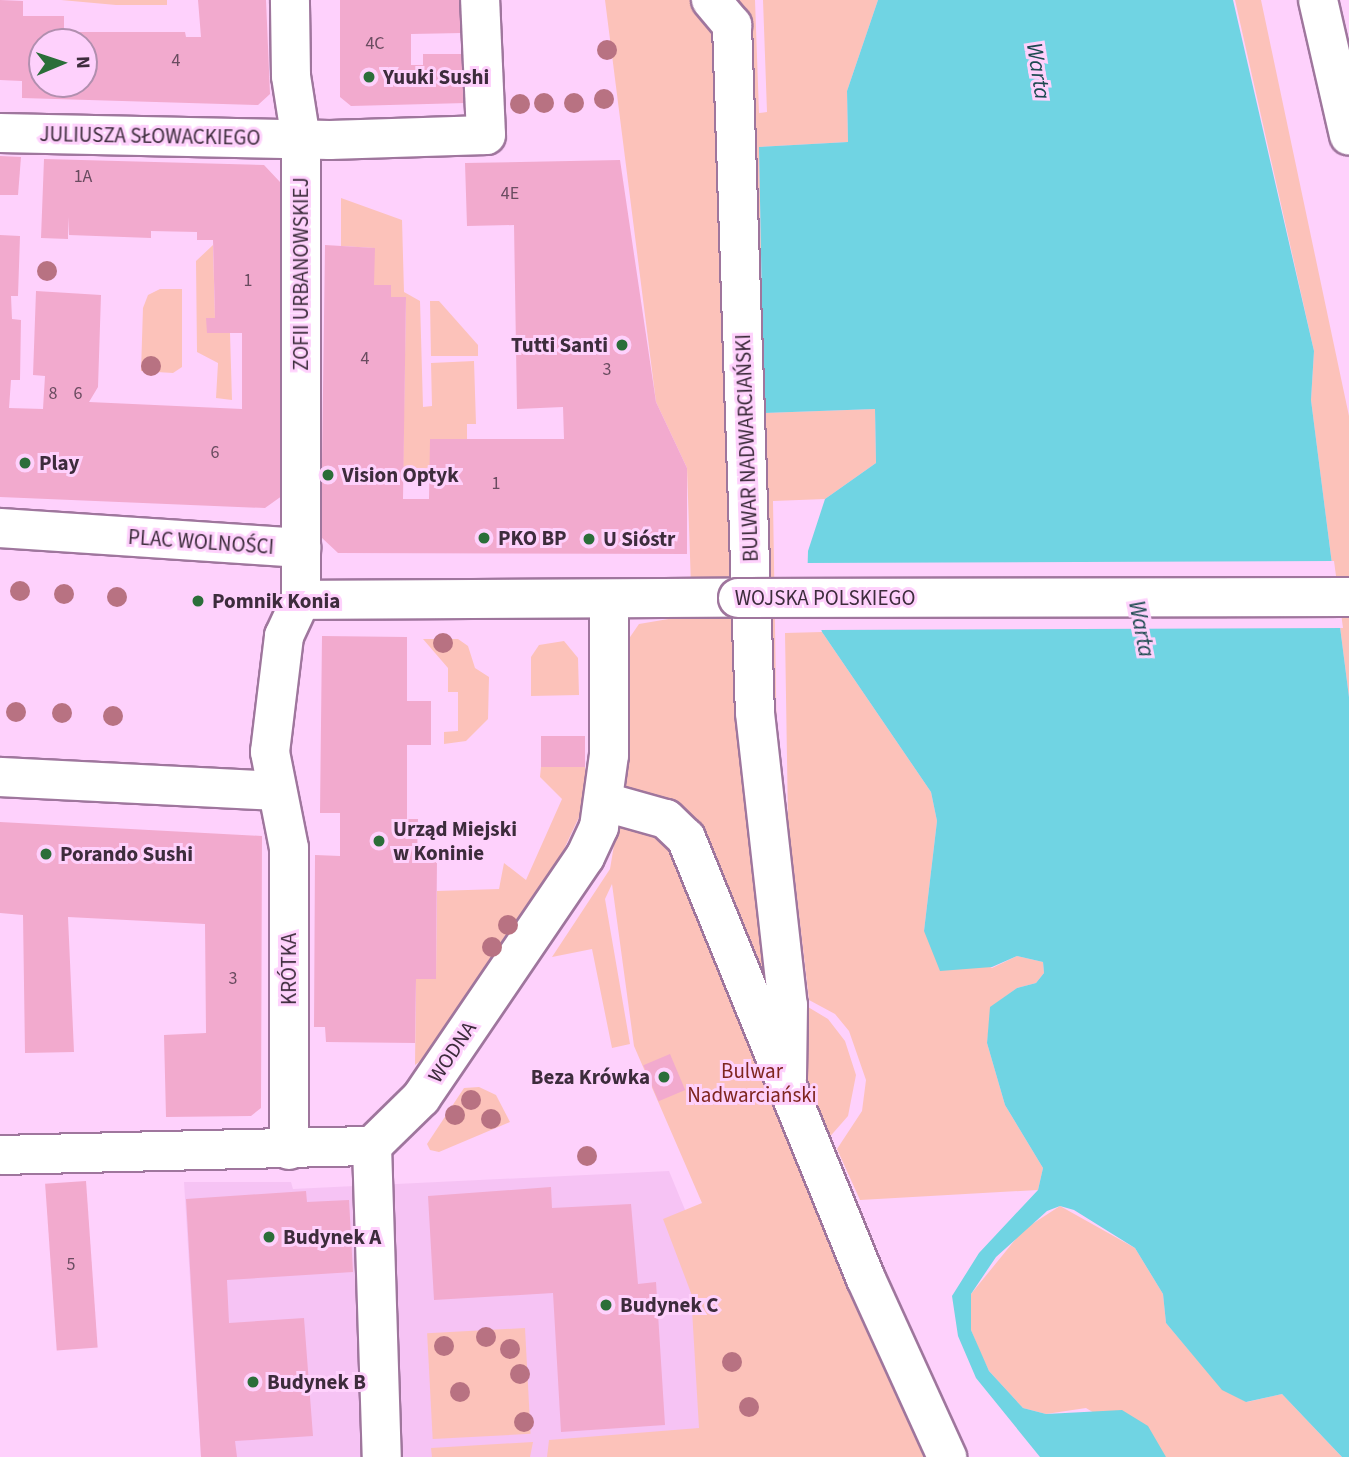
<!DOCTYPE html>
<meta charset="utf-8">
<style>
body{margin:0}
#map{position:relative;width:1349px;height:1457px;overflow:hidden;background:#fed1fc;font-family:"Source Sans 3",sans-serif}
div>[style]{position:absolute}
[style*='--x']{left:calc(var(--x)*1px);top:calc(var(--y)*1px);width:calc(var(--w)*1px);rotate:calc(var(--a)*1deg)}
.built>*{inset:0;background:#f6c3f4}
.green>*{inset:0;background:#fcc2ba;transform-origin:0 0}
.water>*{inset:0;background:#70d4e3}
.pier>*{inset:0;background:#fed1fc}
.building>*{inset:0;background:#f2aace;transform-origin:0 0}
.roads{filter:drop-shadow(2px 0 #9f769d) drop-shadow(-2px 0 #9f769d) drop-shadow(0 2px #9f769d) drop-shadow(0 -2px #9f769d)}
.minor>*{height:38px;margin:-19px;padding:0 19px;transform-origin:19px;border-radius:19px;background:#fff}
.bridges{filter:drop-shadow(2px 0 #9f769d) drop-shadow(-2px 0 #9f769d) drop-shadow(0 2px #9f769d) drop-shadow(0 -2px #9f769d)}
.minor-bridge>*{height:38px;margin:-19px;padding:0 19px;transform-origin:19px;border-radius:19px;background:#fff}
.trees>*{width:20px;height:20px;margin:-10px;border-radius:50%;background:#b87282}
.dots>*{width:19px;height:19px;translate:-50% -50%;box-sizing:border-box;border:4px solid #fed1fc;border-radius:50%}
span{translate:-50% -50%;white-space:nowrap;text-align:center;line-height:1.15;-webkit-text-stroke:6px #fed1fc;paint-order:stroke}
.number-label{font-size:18px;color:#6a4c60}
.number-label span{-webkit-text-stroke-width:0}
.poi-label{font-size:21px;color:#3d2c3c;font-weight:700}
.left{translate:0 -50%;text-align:left}
.right{translate:-100% -50%;text-align:right}
.street-label{font-size:21px;color:#3d2c3c}
.park-label{font-size:21px;color:#7f251f}
.water-label{font-size:23px;color:#1b494f;font-style:italic}
.north{position:absolute;left:28px;top:28px;width:70px;height:70px;box-sizing:border-box;background:#fed1fc;border:2px solid #b18faf;border-radius:50%;rotate:88deg;font-size:19px;font-weight:700;line-height:28px;text-align:center;color:#3d2c3c}
.north::after{content:'';display:block;margin:auto;width:24px;height:32px;background:#2b6e39;clip-path:polygon(50% 0,100% 100%,50% 72%,0 100%)}
</style>
<div id="map">
<div class="built">
<div style="clip-path:polygon(669px 1171px,787px 1457px,201px 1457px,184px 1182px,291px 1182px,293px 1189px)"></div>
</div>
<div class="green">
<div style="clip-path:polygon(61px 0,167px 0,167px 5px,116px 5px)"></div>
<div style="clip-path:polygon(605px 0,755px 0,759px 113px,767px 112px,763px 0,878px 0,847px 91px,848px 142px,759px 147px,764px 413px,875px 409px,876px 463px,825px 499px,773px 501px,778px 816px,803px 1004px,828px 1019px,845px 1041px,856px 1075px,848px 1116px,827px 1140px,966px 1457px,547px 1457px,549px 1440px,699px 1428px,691px 1293px,663px 1219px,702px 1203px,634px 1046px,612px 884px,605px 899px,630px 1044px,612px 1048px,592px 949px,552px 957px,610px 869px,626px 773px,628px 640px,639px 624px,692px 615px,687px 468px,656px 402px)"></div>
<div style="clip-path:polygon(1235px 0,1261px 0,1349px 416px,1349px 697px,1311px 400px,1314px 351px)"></div>
<div style="clip-path:polygon(341px 198px,402px 220px,404px 292px,420px 301px,423px 407px,432px 406px,431px 363px,474px 361px,476px 424px,467px 424px,467px 439px,430px 469px,403px 470px,406px 298px,391px 297px,391px 285px,374px 285px,374px 248px,341px 246px)"></div>
<div style="clip-path:polygon(213px 245px,215px 318px,207px 318px,207px 333px,230px 333px,232px 400px,216px 398px,218px 363px,197px 352px,196px 261px)"></div>
<div style="clip-path:polygon(160px 289px,182px 289px,182px 367px,173px 373px,141px 371px,143px 308px,148px 295px)"></div>
<div style="clip-path:polygon(430px 301px,439px 301px,478px 345px,478px 356px,431px 356px)"></div>
<div style="clip-path:polygon(822px 632px,931px 792px,937px 821px,924px 931px,992px 968px,1017px 956px,1043px 962px,1044px 973px,1036px 983px,1017px 988px,991px 1007px,987px 1043px,1005px 1105px,1043px 1168px,1038px 1190px,860px 1200px,837px 1149px,862px 1111px,866px 1080px,849px 1031px,835px 1014px,809px 1000px,788px 821px,785px 633px)"></div>
<div style="clip-path:polygon(423px 639px,458px 639px,468px 646px,475px 668px,489px 677px,488px 719px,466px 741px,444px 744px,444px 732px,458px 731px,458px 692px,448px 692px,448px 668px)"></div>
<div style="clip-path:polygon(564px 641px,578px 658px,579px 695px,531px 696px,531px 657px,539px 645px)"></div>
<div style="clip-path:polygon(585px 766px,587px 800px,557px 864px,430px 1054px,415px 1065px,416px 979px,436px 978px,437px 891px,499px 889px,504px 863px,526px 880px,562px 799px,540px 777px,541px 767px)"></div>
<div style="clip-path:polygon(479px 1087px,496px 1095px,510px 1122px,439px 1152px,430px 1150px,427px 1144px,464px 1088px)"></div>
<div style="clip-path:polygon(1060px 1206px,1135px 1248px,1163px 1294px,1166px 1323px,1222px 1389px,1247px 1402px,1282px 1394px,1342px 1457px,1166px 1457px,1086px 1408px,1046px 1414px,1023px 1408px,989px 1371px,980px 1352px,971px 1330px,971px 1294px,1023px 1230px)"></div>
<div style="left:525px;top:1328px;width:106px;height:98px;rotate:87deg"></div>
<div style="clip-path:polygon(533px 1442px,530px 1457px,432px 1457px,431px 1448px)"></div>
</div>
<div class="water">
<div style="clip-path:polygon(878px 0,1233px 0,1314px 351px,1311px 400px,1349px 697px,1349px 1457px,1342px 1457px,1282px 1394px,1246px 1402px,1222px 1390px,1166px 1323px,1163px 1294px,1135px 1248px,1074px 1210px,1060px 1206px,1047px 1211px,996px 1257px,971px 1294px,971px 1330px,989px 1371px,1023px 1408px,1046px 1414px,1122px 1410px,1148px 1426px,1166px 1457px,1040px 1457px,976px 1378px,958px 1336px,952px 1296px,979px 1253px,1038px 1190px,1043px 1168px,1005px 1105px,987px 1043px,990px 1007px,1017px 988px,1036px 983px,1044px 973px,1043px 962px,1017px 956px,992px 967px,940px 971px,924px 931px,937px 821px,931px 792px,822px 632px,807px 587px,808px 551px,825px 499px,876px 463px,875px 409px,764px 413px,759px 147px,848px 142px,847px 91px)"></div>
</div>
<div class="pier">
<div style="clip-path:polygon(1334px 561px,1343px 628px,817px 630px,804px 588px,805px 563px)"></div>
</div>
<div class="building">
<div style="clip-path:polygon(evenodd,0 0,23px 1px,23px 16px,64px 16px,64px 32px,185px 32px,186px 37px,201px 37px,198px 0,266px 0,270px 94px,258px 105px,22px 98px,22px 81px,0 80px,0 0,42px 42px,84px 42px,84px 84px,42px 84px,42px 42px)"></div>
<div style="clip-path:polygon(340px 0,461px 0,462px 33px,411px 34px,411px 65px,423px 65px,423px 54px,464px 54px,466px 103px,351px 106px,340px 97px)"></div>
<div style="clip-path:polygon(0 156px,21px 157px,18px 195px,0 195px)"></div>
<div style="clip-path:polygon(44px 159px,264px 165px,280px 182px,286px 493px,265px 508px,0 497px,0 235px,20px 236px,18px 296px,11px 296px,12px 319px,21px 320px,20px 380px,11px 380px,9px 408px,43px 409px,45px 376px,33px 375px,36px 291px,101px 295px,98px 387px,89px 402px,242px 409px,242px 333px,207px 333px,206px 318px,215px 318px,213px 240px,197px 240px,197px 232px,151px 231px,151px 238px,69px 235px,68px 217px,68px 239px,41px 238px)"></div>
<div style="clip-path:polygon(620px 160px,656px 402px,687px 468px,687px 554px,338px 553px,321px 537px,325px 245px,375px 248px,374px 285px,391px 285px,391px 297px,406px 297px,403px 499px,429px 499px,430px 439px,564px 439px,563px 407px,517px 409px,514px 225px,467px 226px,465px 163px)"></div>
<div style="clip-path:polygon(322px 636px,407px 637px,407px 701px,431px 701px,431px 745px,407px 745px,407px 819px,418px 819px,417px 856px,437px 857px,436px 979px,416px 979px,415px 1043px,326px 1042px,325px 1027px,314px 1027px,315px 855px,340px 856px,340px 813px,320px 813px)"></div>
<div style="left:541px;top:736px;width:44px;height:31px"></div>
<div style="clip-path:polygon(0 822px,262px 836px,261px 1108px,251px 1116px,166px 1117px,164px 1035px,206px 1033px,205px 924px,68px 917px,74px 1052px,25px 1053px,23px 915px,0 913px)"></div>
<div style="left:670px;top:1054px;width:39px;height:29px;rotate:67deg"></div>
<div style="left:86px;top:1181px;width:167px;height:41px;rotate:86deg"></div>
<div style="clip-path:polygon(551px 1187px,552px 1208px,631px 1204px,638px 1284px,656px 1282px,665px 1425px,561px 1432px,553px 1293px,434px 1300px,428px 1196px)"></div>
<div style="clip-path:polygon(306px 1191px,307px 1202px,349px 1200px,353px 1272px,227px 1280px,229px 1323px,304px 1318px,313px 1436px,235px 1441px,237px 1457px,201px 1457px,186px 1199px)"></div>
</div>
<div class="roads">
<div class="minor">
<div style="--x:711;--y:0;--w:33;--a:50"></div>
<div style="--x:732;--y:25;--w:688;--a:88.09"></div>
<div style="--x:755;--y:713;--w:294;--a:83.6"></div>
<div style="--x:788;--y:1005;--w:74;--a:90.8"></div>
<div style="--x:1318;--y:0;--w:139;--a:77.1"></div>
<div style="--x:0;--y:133;--w:330;--a:1.2"></div>
<div style="--x:330;--y:140;--w:156;--a:-1.8"></div>
<div style="--x:486;--y:135;--w:135;--a:-92.5"></div>
<div style="--x:0;--y:528;--w:302;--a:3.8"></div>
<div style="--x:301;--y:600;--w:437;--a:-0.3"></div>
<div style="--x:0;--y:777;--w:274;--a:2.9"></div>
<div style="--x:605;--y:802;--w:63;--a:15.6"></div>
<div style="--x:666;--y:819;--w:28;--a:44"></div>
<div style="--x:686;--y:838;--w:476;--a:67.8"></div>
<div style="--x:866;--y:1279;--w:196;--a:65.5"></div>
<div style="--x:372;--y:1146;--w:311;--a:88.2"></div>
<div style="--x:289;--y:1150;--w:302;--a:-90"></div>
<div style="--x:289;--y:848;--w:98;--a:-101.2"></div>
<div style="--x:270;--y:752;--w:117;--a:-83.1"></div>
<div style="--x:284;--y:636;--w:40;--a:-65"></div>
<div style="--x:301;--y:600;--w:460;--a:-90"></div>
<div style="--x:301;--y:140;--w:65;--a:-98.9"></div>
<div style="--x:291;--y:76;--w:76;--a:-90.8"></div>
<div style="--x:0;--y:1155;--w:372;--a:-1.4"></div>
<div style="--x:372;--y:1146;--w:69;--a:-44.4"></div>
<div style="--x:421;--y:1098;--w:292;--a:-55.8"></div>
<div style="--x:585;--y:857;--w:33;--a:-65"></div>
<div style="--x:599;--y:827;--w:73;--a:-82.1"></div>
<div style="--x:609;--y:755;--w:155;--a:-90"></div>
</div>
</div>
<div class="bridges">
<div class="minor-bridge">
<div style="--x:738;--y:598;--w:611;--a:-0.09"></div>
</div>
</div>
<div class="trees">
<div style="left:607px;top:50px"></div>
<div style="left:604px;top:99px"></div>
<div style="left:544px;top:103px"></div>
<div style="left:574px;top:103px"></div>
<div style="left:520px;top:104px"></div>
<div style="left:47px;top:271px"></div>
<div style="left:151px;top:366px"></div>
<div style="left:20px;top:591px"></div>
<div style="left:64px;top:594px"></div>
<div style="left:117px;top:597px"></div>
<div style="left:443px;top:643px"></div>
<div style="left:16px;top:712px"></div>
<div style="left:62px;top:713px"></div>
<div style="left:113px;top:716px"></div>
<div style="left:508px;top:925px"></div>
<div style="left:492px;top:947px"></div>
<div style="left:471px;top:1100px"></div>
<div style="left:455px;top:1115px"></div>
<div style="left:491px;top:1119px"></div>
<div style="left:587px;top:1156px"></div>
<div style="left:486px;top:1337px"></div>
<div style="left:444px;top:1346px"></div>
<div style="left:510px;top:1349px"></div>
<div style="left:732px;top:1362px"></div>
<div style="left:520px;top:1374px"></div>
<div style="left:460px;top:1392px"></div>
<div style="left:749px;top:1407px"></div>
<div style="left:524px;top:1422px"></div>
</div>
<div class="dots">
<div style="left:369px;top:77px;background:#2b6e39"></div>
<div style="left:622px;top:345px;background:#2b6e39"></div>
<div style="left:25px;top:463px;background:#2b6e39"></div>
<div style="left:328px;top:475px;background:#2b6e39"></div>
<div style="left:484px;top:538px;background:#2b6e39"></div>
<div style="left:589px;top:539px;background:#2b6e39"></div>
<div style="left:198px;top:601px;background:#2b6e39"></div>
<div style="left:379px;top:841px;background:#2b6e39"></div>
<div style="left:46px;top:854px;background:#2b6e39"></div>
<div style="left:664px;top:1077px;background:#2b6e39"></div>
<div style="left:269px;top:1237px;background:#2b6e39"></div>
<div style="left:606px;top:1305px;background:#2b6e39"></div>
<div style="left:253px;top:1382px;background:#2b6e39"></div>
</div>
<div class="number-label">
<span style="left:375px;top:44px">4C</span>
<span style="left:176px;top:61px">4</span>
<span style="left:83px;top:177px">1A</span>
<span style="left:510px;top:194px">4E</span>
<span style="left:248px;top:281px">1</span>
<span style="left:365px;top:359px">4</span>
<span style="left:607px;top:370px">3</span>
<span style="left:53px;top:394px">8</span>
<span style="left:78px;top:394px">6</span>
<span style="left:215px;top:453px">6</span>
<span style="left:496px;top:484px">1</span>
<span style="left:233px;top:979px">3</span>
<span style="left:71px;top:1265px">5</span>
</div>
<div class="poi-label">
<span class="left" style="left:383px;top:77px">Yuuki Sushi</span>
<span class="right" style="left:608px;top:345px">Tutti Santi</span>
<span class="left" style="left:39px;top:463px">Play</span>
<span class="left" style="left:342px;top:475px">Vision Optyk</span>
<span class="left" style="left:498px;top:538px">PKO BP</span>
<span class="left" style="left:603px;top:539px">U Sióstr</span>
<span class="left" style="left:212px;top:601px">Pomnik Konia</span>
<span class="left" style="left:393px;top:841px">Urząd Miejski<br>w Koninie</span>
<span class="left" style="left:60px;top:854px">Porando Sushi</span>
<span class="right" style="left:650px;top:1077px">Beza Krówka</span>
<span class="left" style="left:283px;top:1237px">Budynek A</span>
<span class="left" style="left:620px;top:1305px">Budynek C</span>
<span class="left" style="left:267px;top:1382px">Budynek B</span>
</div>
<div class="street-label">
<span style="left:150px;top:136px;rotate:1deg">JULIUSZA SŁOWACKIEGO</span>
<span style="left:301px;top:274px;rotate:-90deg">ZOFII URBANOWSKIEJ</span>
<span style="left:747px;top:448px;rotate:-92deg">BULWAR NADWARCIAŃSKI</span>
<span style="left:201px;top:542px;rotate:4deg">PLAC WOLNOŚCI</span>
<span style="left:825px;top:598px">WOJSKA POLSKIEGO</span>
<span style="left:289px;top:969px;rotate:-90deg">KRÓTKA</span>
<span style="left:452px;top:1052px;rotate:-56deg">WODNA</span>
</div>
<div class="park-label">
<span style="left:752px;top:1083px">Bulwar<br>Nadwarciański</span>
</div>
<div class="water-label">
<span style="left:1038px;top:71px;rotate:81deg">Warta</span>
<span style="left:1141px;top:629px;rotate:79deg">Warta</span>
</div>
<div class="north">N</div>
</div>
